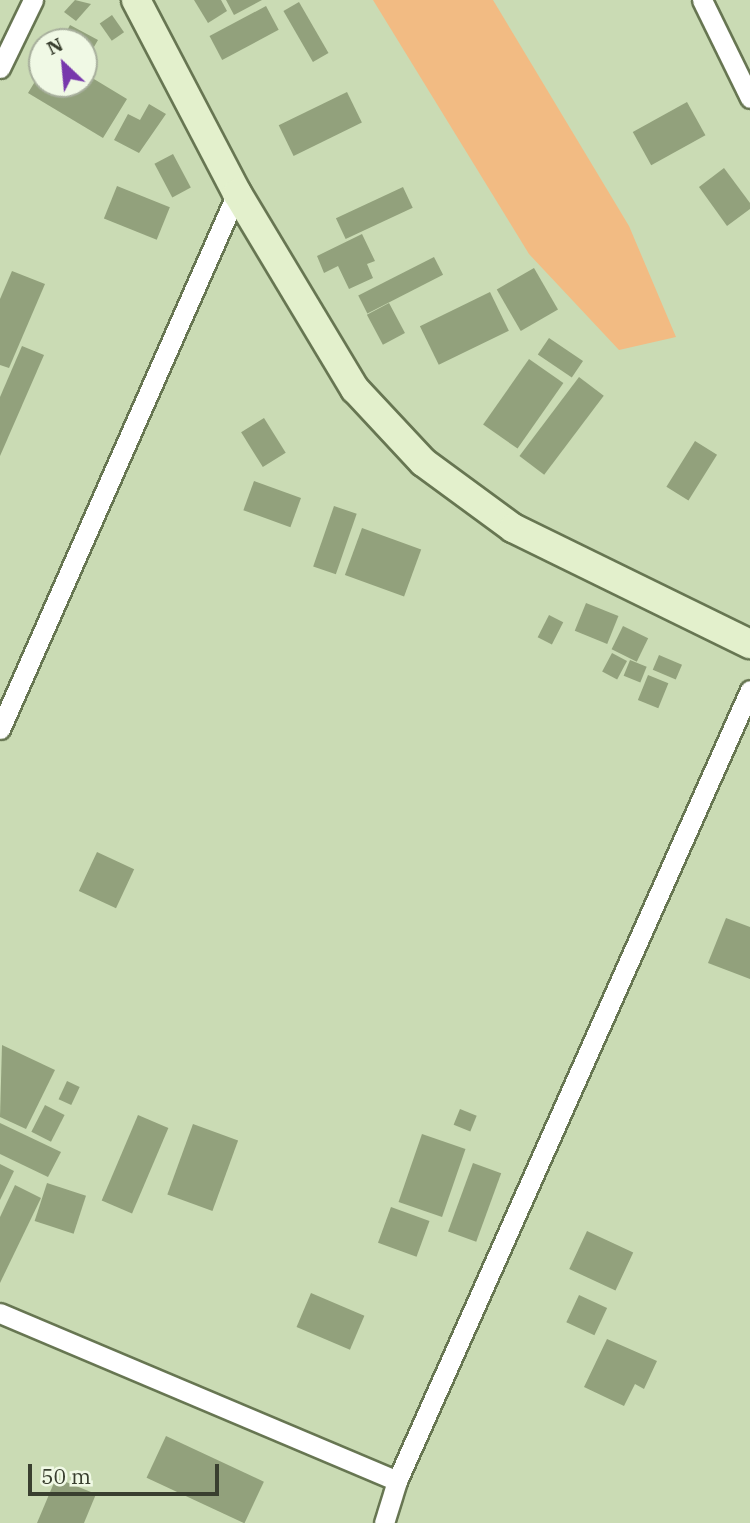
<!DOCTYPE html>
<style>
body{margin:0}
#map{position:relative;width:750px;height:1523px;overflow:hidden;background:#cadbb4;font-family:"IBM Plex Serif",serif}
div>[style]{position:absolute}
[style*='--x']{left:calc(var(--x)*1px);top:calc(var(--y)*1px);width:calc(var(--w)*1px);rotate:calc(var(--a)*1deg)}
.green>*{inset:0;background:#f2bb83}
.building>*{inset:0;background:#92a17c;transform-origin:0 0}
.roads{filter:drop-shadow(2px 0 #677652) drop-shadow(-2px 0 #677652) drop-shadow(0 2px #677652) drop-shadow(0 -2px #677652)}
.minor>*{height:19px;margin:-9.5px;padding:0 9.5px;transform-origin:9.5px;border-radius:9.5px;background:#fff}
.secondary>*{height:28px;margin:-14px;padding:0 14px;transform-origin:14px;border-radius:14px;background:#e3f0cc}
span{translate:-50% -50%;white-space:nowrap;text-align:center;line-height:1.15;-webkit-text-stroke:5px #f0f9e5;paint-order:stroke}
.north{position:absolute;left:28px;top:28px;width:70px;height:70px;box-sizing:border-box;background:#f0f9e5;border:2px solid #a7af9c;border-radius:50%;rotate:334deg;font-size:19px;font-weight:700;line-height:28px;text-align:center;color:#393f2f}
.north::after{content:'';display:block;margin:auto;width:24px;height:32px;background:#7838ac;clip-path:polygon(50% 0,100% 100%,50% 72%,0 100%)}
.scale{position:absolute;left:28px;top:1464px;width:191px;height:32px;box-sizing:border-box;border:4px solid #393f2f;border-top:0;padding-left:9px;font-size:21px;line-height:24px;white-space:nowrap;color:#393f2f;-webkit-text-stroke:5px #f0f9e5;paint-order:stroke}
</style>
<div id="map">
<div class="green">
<div style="clip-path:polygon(373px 0,493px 0,629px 226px,676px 337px,619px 350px,529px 254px)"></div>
</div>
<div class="building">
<div style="clip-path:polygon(75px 0,91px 4px,76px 21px,64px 12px)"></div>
<div style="clip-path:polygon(194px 0,221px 0,227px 11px,208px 23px)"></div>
<div style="clip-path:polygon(226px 0,262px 0,234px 15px)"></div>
<div style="left:299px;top:2px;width:59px;height:18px;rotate:60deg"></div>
<div style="left:266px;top:6px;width:27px;height:64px;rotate:62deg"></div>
<div style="left:112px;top:15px;width:21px;height:15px;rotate:55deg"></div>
<div style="clip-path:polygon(70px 25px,98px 40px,87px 59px,84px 42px,61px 42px)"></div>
<div style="clip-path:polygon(42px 70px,42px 84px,84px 84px,84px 73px,127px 99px,103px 138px,28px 93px)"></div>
<div style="left:347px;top:92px;width:34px;height:76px;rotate:64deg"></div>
<div style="left:687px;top:102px;width:38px;height:62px;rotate:61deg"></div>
<div style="clip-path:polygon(149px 104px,166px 114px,139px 153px,114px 140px,128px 114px,140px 120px)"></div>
<div style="left:173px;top:154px;width:38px;height:21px;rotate:62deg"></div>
<div style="clip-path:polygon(724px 168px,750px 203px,750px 209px,727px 226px,699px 187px)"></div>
<div style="left:117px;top:186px;width:57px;height:35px;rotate:22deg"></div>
<div style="left:403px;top:187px;width:23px;height:74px;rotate:65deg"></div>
<div style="clip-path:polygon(362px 234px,375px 261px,367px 264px,373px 278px,349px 289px,338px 266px,324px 273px,317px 256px)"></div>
<div style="left:434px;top:257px;width:20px;height:85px;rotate:63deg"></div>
<div style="left:534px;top:268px;width:48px;height:43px;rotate:60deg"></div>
<div style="clip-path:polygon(12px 271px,45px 284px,9px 368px,0 365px,0 299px)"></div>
<div style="left:490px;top:292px;width:43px;height:78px;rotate:64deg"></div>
<div style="left:389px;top:303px;width:34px;height:25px;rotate:62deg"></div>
<div style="left:549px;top:338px;width:41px;height:20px;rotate:34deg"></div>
<div style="clip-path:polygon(22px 346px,44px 355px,0 456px,0 397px)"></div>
<div style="left:529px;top:359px;width:42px;height:80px;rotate:35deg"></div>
<div style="left:579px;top:377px;width:31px;height:99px;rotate:37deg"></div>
<div style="left:264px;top:418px;width:41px;height:27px;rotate:58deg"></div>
<div style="left:695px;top:441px;width:26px;height:54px;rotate:32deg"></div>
<div style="left:254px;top:481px;width:50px;height:31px;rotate:20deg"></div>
<div style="left:334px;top:506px;width:24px;height:64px;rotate:19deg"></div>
<div style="left:362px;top:528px;width:63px;height:50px;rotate:20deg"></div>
<div style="left:586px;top:603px;width:35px;height:30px;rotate:22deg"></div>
<div style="left:549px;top:615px;width:16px;height:25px;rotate:27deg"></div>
<div style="left:623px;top:626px;width:28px;height:26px;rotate:26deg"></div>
<div style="left:612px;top:653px;width:17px;height:21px;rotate:28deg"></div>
<div style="left:659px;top:655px;width:25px;height:16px;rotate:23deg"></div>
<div style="left:630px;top:660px;width:18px;height:17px;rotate:22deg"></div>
<div style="left:648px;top:675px;width:22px;height:27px;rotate:22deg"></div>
<div style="left:97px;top:852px;width:41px;height:43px;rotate:25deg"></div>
<div style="clip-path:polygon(726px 918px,750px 927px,750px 979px,708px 963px)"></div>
<div style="clip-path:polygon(2px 1045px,55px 1070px,26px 1129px,0 1117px)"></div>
<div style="left:67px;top:1081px;width:14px;height:20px;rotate:25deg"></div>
<div style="left:45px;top:1105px;width:22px;height:30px;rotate:27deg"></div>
<div style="left:460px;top:1109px;width:18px;height:17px;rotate:22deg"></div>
<div style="left:138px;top:1115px;width:33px;height:93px;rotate:23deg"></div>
<div style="clip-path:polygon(0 1123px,61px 1152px,48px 1177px,0 1154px)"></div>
<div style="left:193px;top:1124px;width:48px;height:75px;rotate:20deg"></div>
<div style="left:422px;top:1134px;width:46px;height:72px;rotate:19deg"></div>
<div style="left:473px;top:1163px;width:30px;height:73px;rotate:20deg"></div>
<div style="clip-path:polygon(0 1164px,14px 1171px,0 1200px)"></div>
<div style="left:47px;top:1183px;width:41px;height:40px;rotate:18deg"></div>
<div style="clip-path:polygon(15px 1185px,41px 1198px,0 1283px,0 1217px)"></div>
<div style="left:391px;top:1207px;width:41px;height:38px;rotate:20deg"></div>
<div style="left:587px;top:1231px;width:51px;height:42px;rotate:25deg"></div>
<div style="left:311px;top:1293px;width:58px;height:37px;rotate:23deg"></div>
<div style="left:579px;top:1295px;width:31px;height:30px;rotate:25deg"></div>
<div style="clip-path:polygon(607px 1339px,657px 1361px,644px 1389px,635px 1384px,624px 1406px,584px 1387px)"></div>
<div style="left:166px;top:1436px;width:108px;height:46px;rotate:25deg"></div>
<div style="clip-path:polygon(56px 1478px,96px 1494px,84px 1523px,37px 1523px)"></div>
</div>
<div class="roads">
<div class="minor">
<div style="--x:702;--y:0;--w:109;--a:63.9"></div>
<div style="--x:0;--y:68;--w:76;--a:-64.1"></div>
<div style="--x:0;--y:729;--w:586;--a:-66.15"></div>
<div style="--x:0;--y:1313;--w:431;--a:22.9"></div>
<div style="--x:384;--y:1523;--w:44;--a:-72.8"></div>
<div style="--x:397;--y:1481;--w:866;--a:-65.95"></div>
</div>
<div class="secondary">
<div style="--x:136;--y:0;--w:218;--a:62.4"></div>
<div style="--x:237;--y:193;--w:229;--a:59"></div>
<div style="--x:355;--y:389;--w:100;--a:47"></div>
<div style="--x:423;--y:462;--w:112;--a:36.3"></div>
<div style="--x:513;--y:528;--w:264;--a:26.1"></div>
</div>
</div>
<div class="north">N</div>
<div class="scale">50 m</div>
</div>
